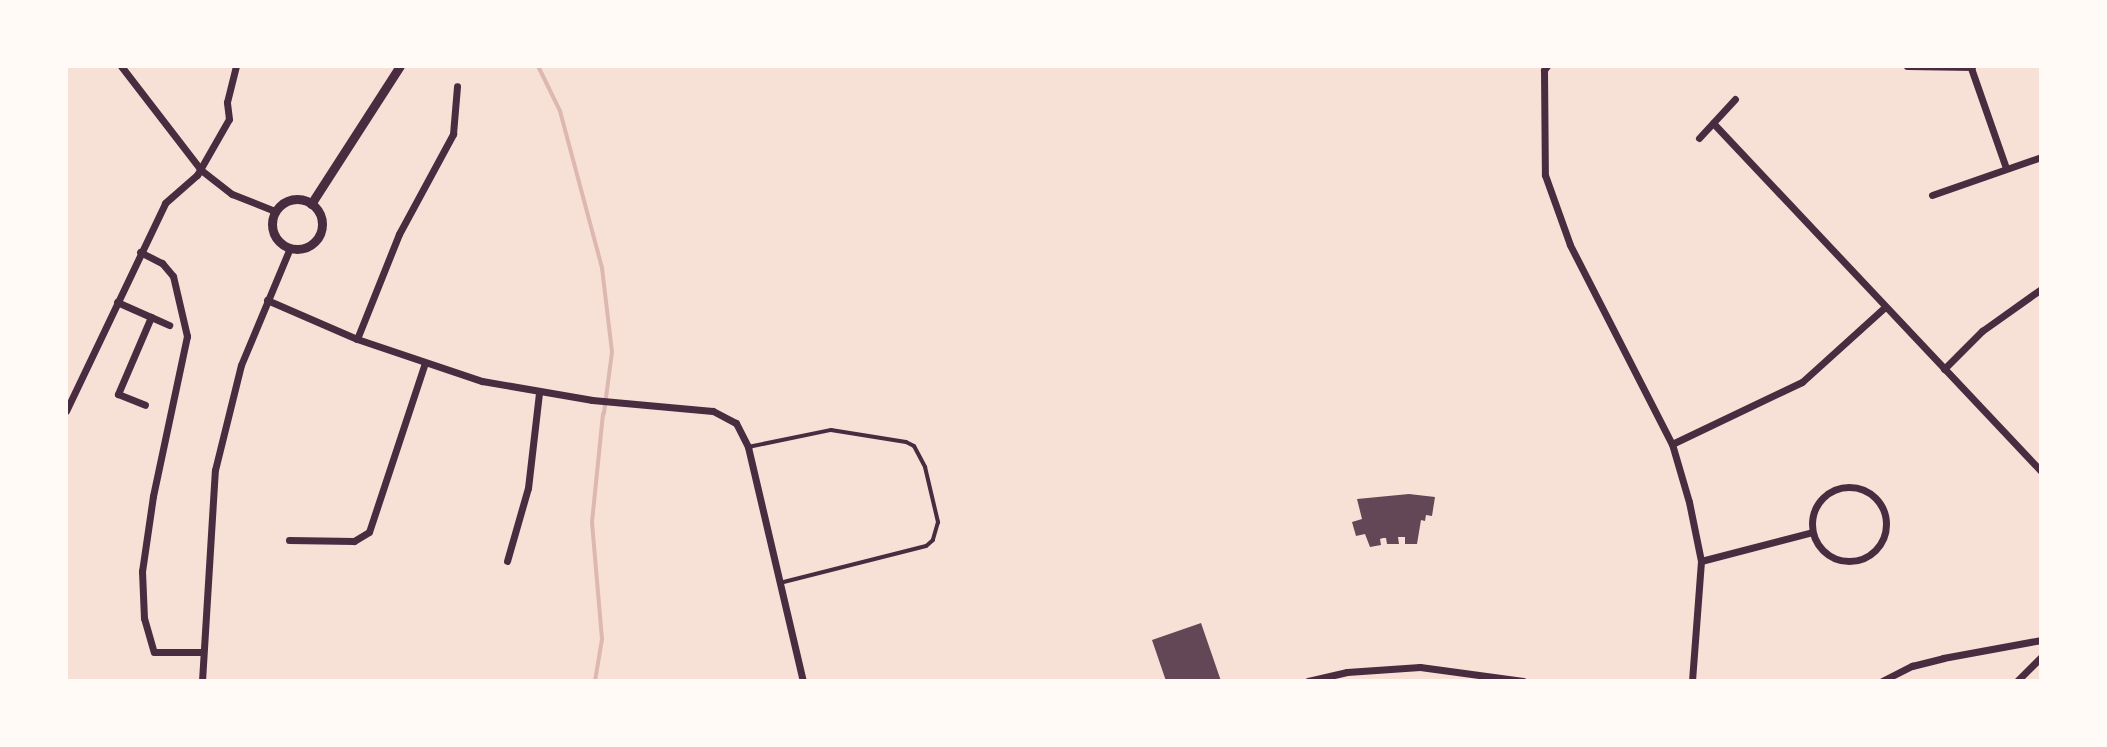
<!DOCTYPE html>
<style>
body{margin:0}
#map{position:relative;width:2107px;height:747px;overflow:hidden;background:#f7e1d7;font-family:"Golos Text",sans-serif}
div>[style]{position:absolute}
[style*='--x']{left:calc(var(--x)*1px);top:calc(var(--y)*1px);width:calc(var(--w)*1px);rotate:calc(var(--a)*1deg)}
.stream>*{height:4px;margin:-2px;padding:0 2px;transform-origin:2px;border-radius:2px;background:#dcb8b0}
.building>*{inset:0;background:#644757}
.service>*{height:4px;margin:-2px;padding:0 2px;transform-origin:2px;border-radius:2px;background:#4a2c40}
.minor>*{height:7px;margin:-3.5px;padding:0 3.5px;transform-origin:3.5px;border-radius:3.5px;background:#4a2c40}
.minor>.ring{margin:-3.5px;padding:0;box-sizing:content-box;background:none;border:7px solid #4a2c40;border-radius:50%}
.tertiary>*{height:9px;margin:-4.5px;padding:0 4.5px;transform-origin:4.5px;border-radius:4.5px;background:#4a2c40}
.tertiary>.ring{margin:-4.5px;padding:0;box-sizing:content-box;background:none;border:9px solid #4a2c40;border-radius:50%}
span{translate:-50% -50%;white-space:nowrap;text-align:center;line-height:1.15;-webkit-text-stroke:6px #fffaf5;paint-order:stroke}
.frame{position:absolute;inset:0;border:68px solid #fffaf5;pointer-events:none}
</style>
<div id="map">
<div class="stream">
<div style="--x:538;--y:66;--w:50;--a:63.9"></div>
<div style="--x:560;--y:111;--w:163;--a:75"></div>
<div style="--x:602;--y:268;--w:85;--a:83.2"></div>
<div style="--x:612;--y:352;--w:62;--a:97.5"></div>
<div style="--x:595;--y:681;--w:43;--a:-80.5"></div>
<div style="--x:602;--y:639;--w:117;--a:-94.9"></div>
<div style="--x:592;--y:522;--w:109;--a:-84.2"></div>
</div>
<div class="building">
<div style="clip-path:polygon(1409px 494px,1435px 497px,1432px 516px,1426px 515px,1425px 521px,1421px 520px,1417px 544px,1405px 544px,1405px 537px,1398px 537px,1399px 544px,1387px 544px,1386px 538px,1383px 538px,1380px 539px,1381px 545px,1370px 547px,1365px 534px,1356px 536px,1352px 522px,1362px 519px,1357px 499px)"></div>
<div style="clip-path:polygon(1201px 623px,1221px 681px,1166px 681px,1152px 640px)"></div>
</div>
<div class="service">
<div style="--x:748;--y:447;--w:85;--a:-11.6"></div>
<div style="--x:831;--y:430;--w:76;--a:9.1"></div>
<div style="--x:906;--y:442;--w:9;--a:27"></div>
<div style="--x:914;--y:446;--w:24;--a:62"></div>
<div style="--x:925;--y:467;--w:57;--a:76.7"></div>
<div style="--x:938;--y:522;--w:19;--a:106"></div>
<div style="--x:933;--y:540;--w:9;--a:139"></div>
<div style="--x:926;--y:546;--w:151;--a:165.8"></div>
</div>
<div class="minor">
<div style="--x:121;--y:66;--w:131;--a:52.4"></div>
<div style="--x:201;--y:170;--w:39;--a:38"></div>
<div style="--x:232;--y:194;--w:46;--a:21.6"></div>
<div style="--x:1547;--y:66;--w:5;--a:127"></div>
<div style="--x:1544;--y:70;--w:105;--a:89.5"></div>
<div style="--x:1545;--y:175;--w:74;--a:70.3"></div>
<div style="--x:1570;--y:245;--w:224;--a:62.9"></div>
<div style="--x:1672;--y:444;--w:60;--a:73.7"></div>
<div style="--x:1689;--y:502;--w:60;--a:78.5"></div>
<div style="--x:1701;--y:561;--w:120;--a:94.3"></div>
<div style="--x:1907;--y:66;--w:65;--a:0.9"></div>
<div style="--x:1971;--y:68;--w:106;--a:70.7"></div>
<div style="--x:1713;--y:123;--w:478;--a:46.7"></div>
<div style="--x:1699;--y:138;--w:53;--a:-47.3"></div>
<div style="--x:1932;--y:195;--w:115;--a:-19.2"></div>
<div style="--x:140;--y:252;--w:25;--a:27"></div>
<div style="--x:162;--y:263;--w:17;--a:50"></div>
<div style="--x:173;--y:276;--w:62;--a:76.9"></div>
<div style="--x:187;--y:336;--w:164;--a:102"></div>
<div style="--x:153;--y:496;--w:76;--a:98.3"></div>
<div style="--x:142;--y:571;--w:47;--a:87.6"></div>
<div style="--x:144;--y:618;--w:35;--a:74"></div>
<div style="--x:154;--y:652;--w:49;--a:0"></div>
<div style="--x:267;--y:300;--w:98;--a:23.4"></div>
<div style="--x:357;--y:339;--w:132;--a:18.6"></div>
<div style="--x:482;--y:381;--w:112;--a:9.8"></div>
<div style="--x:592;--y:400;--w:121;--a:5.2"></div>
<div style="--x:713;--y:411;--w:26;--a:28"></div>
<div style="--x:736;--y:423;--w:27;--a:63"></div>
<div style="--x:748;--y:447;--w:240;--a:76.8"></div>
<div style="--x:117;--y:302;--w:37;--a:24"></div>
<div style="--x:151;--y:317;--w:84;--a:113.2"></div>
<div style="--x:118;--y:394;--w:29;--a:22"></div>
<div style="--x:151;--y:317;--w:20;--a:24"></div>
<div style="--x:357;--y:339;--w:113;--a:-68.2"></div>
<div style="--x:399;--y:234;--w:114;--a:-61.6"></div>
<div style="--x:453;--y:134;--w:48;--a:-85.2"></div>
<div style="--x:1944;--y:369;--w:54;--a:-45"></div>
<div style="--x:1982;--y:331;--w:72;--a:-35.4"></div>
<div style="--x:66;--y:411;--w:230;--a:-64.5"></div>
<div style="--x:165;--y:203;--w:43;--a:-41.2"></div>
<div style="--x:197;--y:175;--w:64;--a:-60.3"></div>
<div style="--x:229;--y:119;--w:17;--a:-97"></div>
<div style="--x:227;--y:102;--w:37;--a:-76"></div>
<div style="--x:1672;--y:444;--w:144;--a:-25.5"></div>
<div style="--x:1802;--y:382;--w:112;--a:-42.1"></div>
<div class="ring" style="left:1812px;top:487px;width:67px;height:67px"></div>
<div style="--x:289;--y:540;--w:65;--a:0.9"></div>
<div style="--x:354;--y:541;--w:17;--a:-31"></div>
<div style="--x:369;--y:532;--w:178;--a:-71.7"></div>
<div style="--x:507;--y:561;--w:76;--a:-74"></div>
<div style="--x:528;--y:488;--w:96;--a:-83.4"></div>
<div style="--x:1701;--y:561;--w:115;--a:-14.6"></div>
<div style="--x:202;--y:681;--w:211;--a:-86.5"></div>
<div style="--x:215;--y:470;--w:108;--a:-76.1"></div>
<div style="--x:241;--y:365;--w:127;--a:-67.3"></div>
<div style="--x:1308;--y:681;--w:40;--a:-13"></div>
<div style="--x:1347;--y:672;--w:73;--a:-3.9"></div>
<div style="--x:1420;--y:667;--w:104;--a:7.7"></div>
<div style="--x:1882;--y:681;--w:34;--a:-27"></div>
<div style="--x:1912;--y:666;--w:32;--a:-14"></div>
<div style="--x:1943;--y:658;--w:100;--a:-10.4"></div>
<div style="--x:2017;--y:681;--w:34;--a:-45"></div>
</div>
<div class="tertiary">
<div class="ring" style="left:272px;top:199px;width:41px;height:41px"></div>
<div style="--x:311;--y:204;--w:164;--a:-57.2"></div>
</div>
<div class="frame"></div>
</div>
